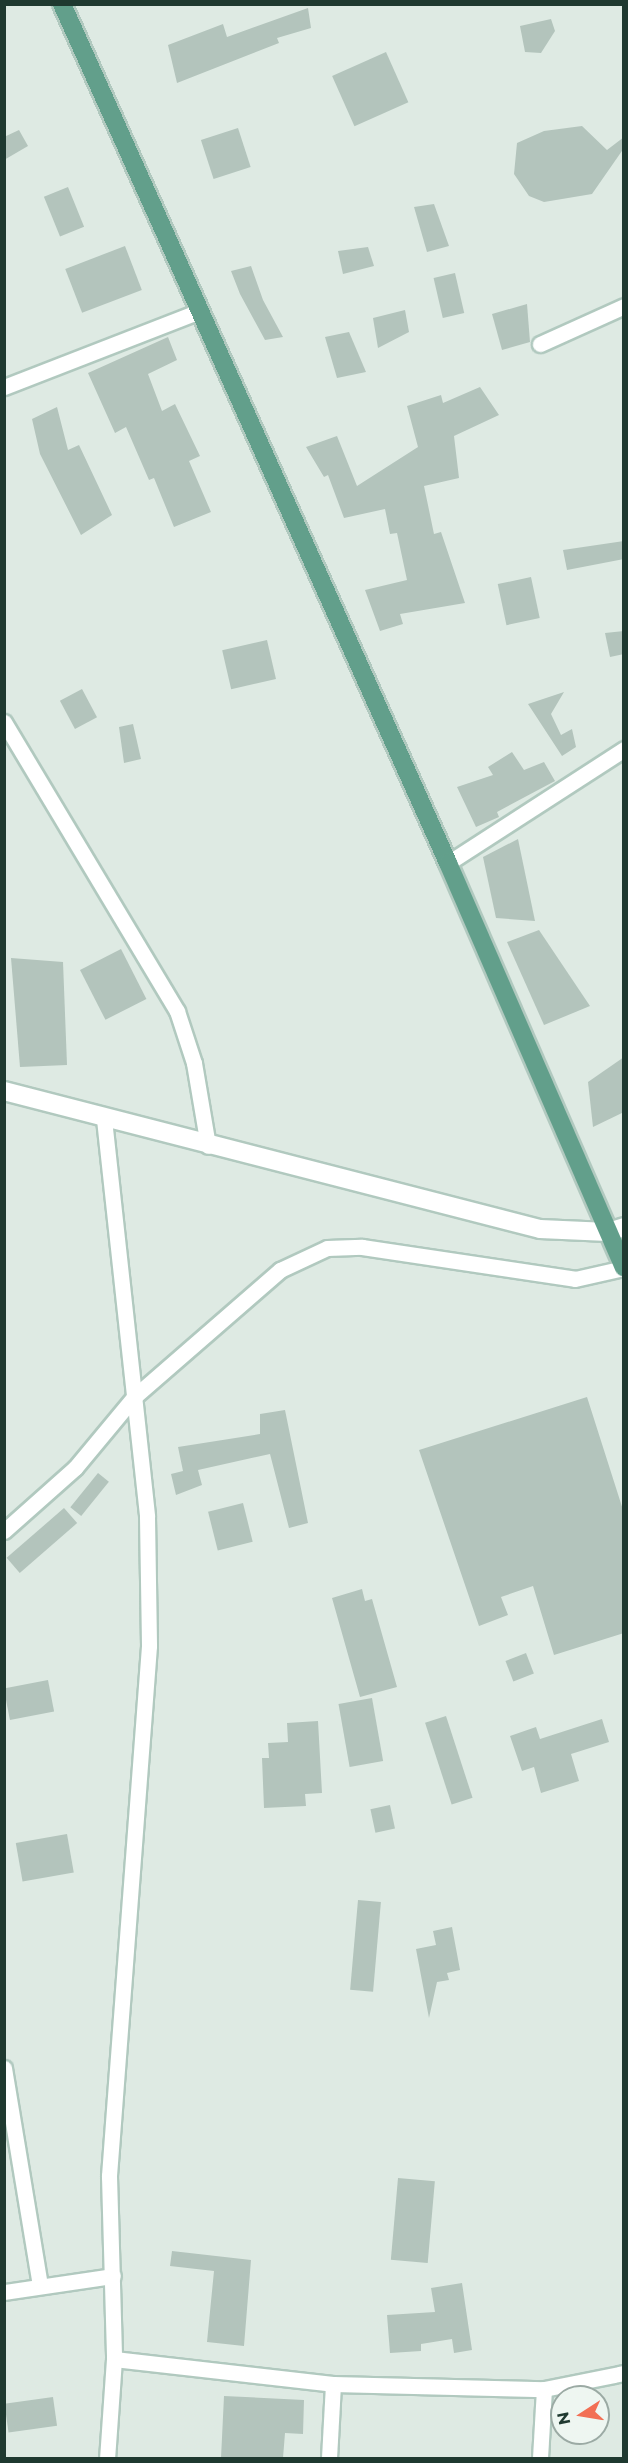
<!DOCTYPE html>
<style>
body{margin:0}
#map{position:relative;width:628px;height:2463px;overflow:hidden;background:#deeae3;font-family:Montserrat,sans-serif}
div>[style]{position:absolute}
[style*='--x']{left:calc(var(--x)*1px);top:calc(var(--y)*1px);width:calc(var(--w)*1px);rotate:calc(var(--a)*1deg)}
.building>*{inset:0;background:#b3c4bc;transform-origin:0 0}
.roads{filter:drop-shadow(2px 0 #b1c9bf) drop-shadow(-2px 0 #b1c9bf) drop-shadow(0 2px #b1c9bf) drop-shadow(0 -2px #b1c9bf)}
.street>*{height:15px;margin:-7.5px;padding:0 7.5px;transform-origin:7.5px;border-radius:7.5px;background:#fff}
.secondary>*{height:18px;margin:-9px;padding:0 9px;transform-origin:9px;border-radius:9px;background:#fff}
.primary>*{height:18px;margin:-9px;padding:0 9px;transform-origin:9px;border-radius:9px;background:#629f8b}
span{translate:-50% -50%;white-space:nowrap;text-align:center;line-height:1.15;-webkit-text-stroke:6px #eef6f1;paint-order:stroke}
.frame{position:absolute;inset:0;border:6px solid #1f3930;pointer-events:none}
.north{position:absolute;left:550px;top:2385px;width:60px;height:60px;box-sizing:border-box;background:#eef6f1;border:2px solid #9baaa4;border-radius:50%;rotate:258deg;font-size:16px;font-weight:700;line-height:24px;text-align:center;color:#1f3930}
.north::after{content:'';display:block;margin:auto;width:21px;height:27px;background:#f26f54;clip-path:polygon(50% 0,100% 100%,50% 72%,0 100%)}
</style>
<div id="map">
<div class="building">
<div style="clip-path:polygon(308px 8px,311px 28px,277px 38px,279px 43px,177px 83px,168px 45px,223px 24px,227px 37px)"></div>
<div style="clip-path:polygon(551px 19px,555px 31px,541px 53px,525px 52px,520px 26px)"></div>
<div style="left:386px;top:52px;width:55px;height:59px;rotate:66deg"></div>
<div style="clip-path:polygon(582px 126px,607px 150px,624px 137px,624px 148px,592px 194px,544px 202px,529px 196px,514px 174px,517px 143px,544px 131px)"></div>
<div style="left:238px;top:128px;width:41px;height:39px;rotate:72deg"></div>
<div style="clip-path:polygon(19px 130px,28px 146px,4px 160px,4px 137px)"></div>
<div style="left:68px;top:187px;width:43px;height:26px;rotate:68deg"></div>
<div style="clip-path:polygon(434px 204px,449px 246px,427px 252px,414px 207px)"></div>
<div style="left:125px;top:246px;width:47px;height:64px;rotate:69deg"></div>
<div style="clip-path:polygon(368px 247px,374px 266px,343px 274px,338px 251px)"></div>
<div style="clip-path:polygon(251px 266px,263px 300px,283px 337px,265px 340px,240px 294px,231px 271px)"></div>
<div style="left:455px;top:273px;width:41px;height:22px;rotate:77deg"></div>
<div style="clip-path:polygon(527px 304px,530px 342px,502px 350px,492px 314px)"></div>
<div style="clip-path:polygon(405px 310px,409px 332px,378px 348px,373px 318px)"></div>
<div style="clip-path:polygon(349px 332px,366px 372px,337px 378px,325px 337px)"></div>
<div style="clip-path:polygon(168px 337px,177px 360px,148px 374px,162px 411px,175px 404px,200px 456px,189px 461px,211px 512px,174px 527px,154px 478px,149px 480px,126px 427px,115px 433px,88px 373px)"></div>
<div style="clip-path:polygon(480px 387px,499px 415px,454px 436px,459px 478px,424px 486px,434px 534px,441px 532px,465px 603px,400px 614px,403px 624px,380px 631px,365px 590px,407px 580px,397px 533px,390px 534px,385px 509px,344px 518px,328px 475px,324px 477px,306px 447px,337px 436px,357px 486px,418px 447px,407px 406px,441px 395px,443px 403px)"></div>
<div style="clip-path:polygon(57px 407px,68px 450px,79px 445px,112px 515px,81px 535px,40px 454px,32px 419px)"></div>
<div style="clip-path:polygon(624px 541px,624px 559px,567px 570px,563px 550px)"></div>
<div style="left:531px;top:577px;width:42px;height:34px;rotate:78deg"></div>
<div style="clip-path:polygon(624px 631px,624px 654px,610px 657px,605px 633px)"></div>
<div style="left:267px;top:640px;width:40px;height:46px;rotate:77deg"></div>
<div style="left:82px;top:689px;width:32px;height:25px;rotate:62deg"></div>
<div style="clip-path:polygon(564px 692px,551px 714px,561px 735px,572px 729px,576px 747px,562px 756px,528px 704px)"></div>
<div style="clip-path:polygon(133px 724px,141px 759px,124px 763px,119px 727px)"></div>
<div style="clip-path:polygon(512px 752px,524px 770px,544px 762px,555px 781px,497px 812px,499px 817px,476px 827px,457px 787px,493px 775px,488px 767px)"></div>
<div style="clip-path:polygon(518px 839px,535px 921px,496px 918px,483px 857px)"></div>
<div style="clip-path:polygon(539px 930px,590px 1006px,544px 1025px,507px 942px)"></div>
<div style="left:121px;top:949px;width:56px;height:46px;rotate:63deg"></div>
<div style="clip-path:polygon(11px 958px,63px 962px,67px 1065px,20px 1067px)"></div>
<div style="clip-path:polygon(624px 1057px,624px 1112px,593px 1127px,588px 1082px)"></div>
<div style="clip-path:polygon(587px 1397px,624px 1513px,624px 1633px,554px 1655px,533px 1586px,501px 1597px,508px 1615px,479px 1626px,419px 1450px)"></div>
<div style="clip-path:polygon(285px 1410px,308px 1523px,289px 1528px,270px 1454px,198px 1470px,202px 1485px,176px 1495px,171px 1474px,183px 1471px,178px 1447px,260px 1434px,260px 1414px)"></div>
<div style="left:98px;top:1473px;width:14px;height:44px;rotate:39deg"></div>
<div style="left:243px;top:1503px;width:40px;height:36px;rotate:76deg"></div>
<div style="left:64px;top:1508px;width:20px;height:76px;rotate:49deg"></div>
<div style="clip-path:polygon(362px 1589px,365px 1601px,372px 1599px,397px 1687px,360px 1697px,332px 1598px)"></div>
<div style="left:526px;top:1653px;width:22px;height:22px;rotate:69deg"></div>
<div style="left:48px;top:1680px;width:32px;height:45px;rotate:79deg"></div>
<div style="left:372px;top:1698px;width:64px;height:34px;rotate:80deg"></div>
<div style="left:446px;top:1716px;width:86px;height:22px;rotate:72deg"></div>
<div style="clip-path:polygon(602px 1719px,609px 1742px,571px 1754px,579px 1781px,541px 1793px,534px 1767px,522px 1771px,510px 1736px,536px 1727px,540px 1739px)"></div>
<div style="clip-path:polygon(318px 1721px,322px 1793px,305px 1794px,306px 1806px,264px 1808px,262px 1758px,269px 1758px,268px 1743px,288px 1742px,287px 1723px)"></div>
<div style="left:390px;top:1805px;width:24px;height:20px;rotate:78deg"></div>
<div style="left:67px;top:1834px;width:39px;height:52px;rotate:80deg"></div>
<div style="left:358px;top:1900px;width:23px;height:90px;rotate:5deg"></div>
<div style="clip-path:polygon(452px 1927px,460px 1970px,447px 1973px,449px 1980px,437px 1982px,429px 2018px,416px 1949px,436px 1945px,433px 1931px)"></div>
<div style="left:398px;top:2178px;width:37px;height:82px;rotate:5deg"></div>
<div style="clip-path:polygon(172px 2251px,251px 2260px,244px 2346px,207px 2342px,214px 2271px,170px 2266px)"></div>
<div style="clip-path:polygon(462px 2283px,472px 2350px,454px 2353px,452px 2339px,421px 2344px,421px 2351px,390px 2353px,387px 2315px,435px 2312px,431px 2288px)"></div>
<div style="clip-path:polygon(224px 2396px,304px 2400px,303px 2434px,285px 2433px,283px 2458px,221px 2458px)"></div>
<div style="left:53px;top:2397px;width:29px;height:49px;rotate:82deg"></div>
</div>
<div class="roads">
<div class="street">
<div style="--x:540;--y:344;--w:92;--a:-24.3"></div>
<div style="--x:4;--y:387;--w:210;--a:-21.2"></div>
<div style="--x:4;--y:722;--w:337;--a:59.1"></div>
<div style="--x:177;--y:1011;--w:55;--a:71.9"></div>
<div style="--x:194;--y:1063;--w:84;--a:80.4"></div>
<div style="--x:448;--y:863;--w:210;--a:-32.9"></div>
<div style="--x:104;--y:1119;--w:400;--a:83.8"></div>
<div style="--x:147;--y:1517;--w:129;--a:89.1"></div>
<div style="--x:149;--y:1646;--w:532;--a:94.32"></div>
<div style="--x:109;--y:2176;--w:183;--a:88.4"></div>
<div style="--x:114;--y:2359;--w:99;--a:94"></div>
<div style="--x:4;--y:1531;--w:95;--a:-41.6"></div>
<div style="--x:75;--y:1468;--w:92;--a:-50.3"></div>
<div style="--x:134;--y:1397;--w:194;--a:-41"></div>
<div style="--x:280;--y:1270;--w:52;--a:-25.1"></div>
<div style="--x:327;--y:1248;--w:35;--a:-2"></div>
<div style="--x:362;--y:1247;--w:215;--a:8.5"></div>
<div style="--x:575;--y:1279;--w:50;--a:-12.7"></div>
<div style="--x:4;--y:2068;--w:220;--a:80.6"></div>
<div style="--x:4;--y:2292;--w:110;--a:-8.4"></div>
<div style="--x:114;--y:2359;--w:220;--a:6.5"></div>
<div style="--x:333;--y:2384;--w:211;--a:1.4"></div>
<div style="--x:544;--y:2389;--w:82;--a:-11.3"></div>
<div style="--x:329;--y:2458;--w:74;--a:-86.9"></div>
<div style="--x:540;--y:2458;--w:69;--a:-86.7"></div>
</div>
<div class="secondary">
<div style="--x:4;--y:1091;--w:553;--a:14.44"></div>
<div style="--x:540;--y:1229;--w:68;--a:2.5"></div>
<div style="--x:608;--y:1232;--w:17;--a:-17"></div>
</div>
<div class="primary">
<div style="--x:62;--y:4;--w:942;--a:65.8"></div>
<div style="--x:448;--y:863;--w:441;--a:66.5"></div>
</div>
</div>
<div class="frame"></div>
<div class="north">N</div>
</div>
